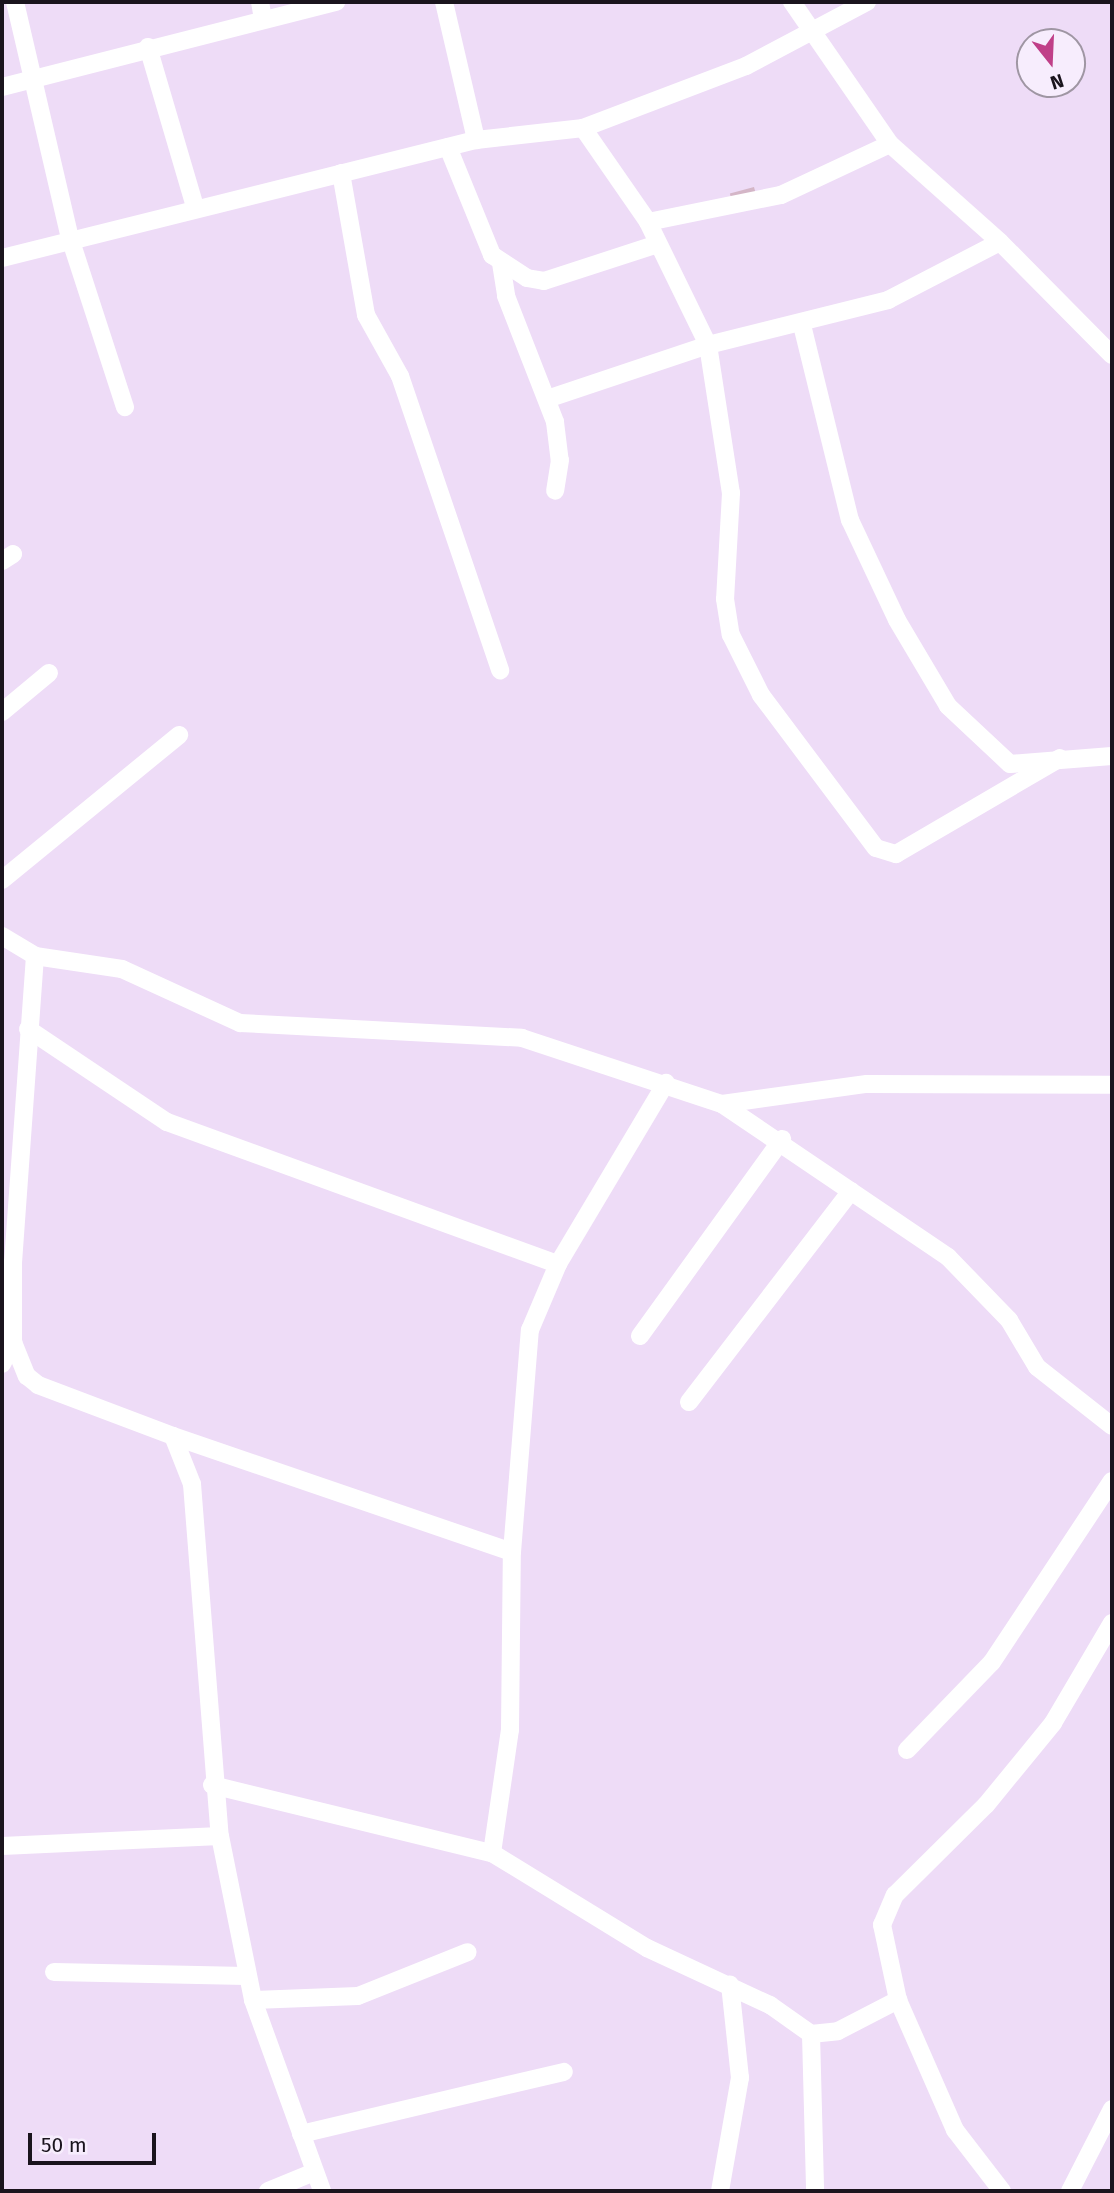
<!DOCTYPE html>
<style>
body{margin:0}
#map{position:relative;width:1114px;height:2193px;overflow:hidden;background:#eedcf7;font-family:"Fira Sans",sans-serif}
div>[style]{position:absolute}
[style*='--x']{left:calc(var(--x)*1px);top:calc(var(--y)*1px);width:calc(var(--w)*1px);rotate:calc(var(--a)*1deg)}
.building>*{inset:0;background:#d4b6c7;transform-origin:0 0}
.minor>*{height:18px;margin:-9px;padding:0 9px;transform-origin:9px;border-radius:9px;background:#fff}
span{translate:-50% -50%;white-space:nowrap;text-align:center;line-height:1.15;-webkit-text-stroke:5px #f7edfd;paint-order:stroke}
.frame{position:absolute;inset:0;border:4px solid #1a141d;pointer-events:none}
.north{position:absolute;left:1016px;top:28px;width:70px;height:70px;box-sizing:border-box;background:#f7edfd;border:2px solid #9f96a3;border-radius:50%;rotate:162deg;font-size:19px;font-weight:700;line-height:28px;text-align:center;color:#1a141d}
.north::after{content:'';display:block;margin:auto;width:24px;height:32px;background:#c03f88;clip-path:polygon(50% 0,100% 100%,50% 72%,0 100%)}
.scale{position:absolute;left:28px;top:2133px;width:128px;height:32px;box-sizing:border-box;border:4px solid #1a141d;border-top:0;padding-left:9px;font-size:21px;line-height:24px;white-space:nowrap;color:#1a141d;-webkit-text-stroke:5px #f7edfd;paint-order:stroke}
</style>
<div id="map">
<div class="building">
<div style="left:754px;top:187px;width:11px;height:25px;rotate:75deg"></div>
</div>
<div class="minor">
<div style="--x:15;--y:2;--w:242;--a:76.9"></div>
<div style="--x:70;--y:238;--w:178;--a:72"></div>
<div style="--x:260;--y:2;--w:17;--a:80"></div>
<div style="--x:444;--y:2;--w:142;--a:76.9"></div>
<div style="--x:792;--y:2;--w:173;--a:55.4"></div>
<div style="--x:890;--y:144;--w:147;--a:41.7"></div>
<div style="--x:1000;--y:242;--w:159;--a:45.3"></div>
<div style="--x:148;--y:47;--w:167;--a:73.6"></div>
<div style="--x:2;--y:87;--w:345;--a:-14.3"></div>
<div style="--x:583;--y:128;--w:114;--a:55.3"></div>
<div style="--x:648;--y:222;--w:137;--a:64"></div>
<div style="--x:708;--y:345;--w:150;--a:81.2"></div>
<div style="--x:731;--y:493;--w:106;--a:93.2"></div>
<div style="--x:725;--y:599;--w:36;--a:81"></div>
<div style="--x:731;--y:635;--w:67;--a:63.4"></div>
<div style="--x:761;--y:695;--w:191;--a:53.1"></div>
<div style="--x:876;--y:848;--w:21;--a:17"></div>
<div style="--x:896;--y:854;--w:190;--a:-30.3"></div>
<div style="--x:448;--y:147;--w:117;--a:67.8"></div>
<div style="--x:492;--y:255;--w:42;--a:33.3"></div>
<div style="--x:527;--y:278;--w:17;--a:10"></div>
<div style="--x:544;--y:281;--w:120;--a:-18"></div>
<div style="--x:341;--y:173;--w:144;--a:80"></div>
<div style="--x:366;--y:315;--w:70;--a:60.9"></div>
<div style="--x:400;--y:376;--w:311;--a:71.2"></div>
<div style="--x:648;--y:222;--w:136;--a:-11.5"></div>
<div style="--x:781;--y:195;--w:120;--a:-25.1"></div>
<div style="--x:2;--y:258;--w:488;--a:-14"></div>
<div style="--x:476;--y:140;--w:108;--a:-6.4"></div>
<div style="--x:583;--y:128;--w:174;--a:-20.8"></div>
<div style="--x:746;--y:66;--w:137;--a:-27.9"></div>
<div style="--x:501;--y:263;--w:33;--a:81"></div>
<div style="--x:506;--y:296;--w:135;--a:68.7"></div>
<div style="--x:555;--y:422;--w:38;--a:83"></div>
<div style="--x:560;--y:460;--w:31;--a:99"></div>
<div style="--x:802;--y:325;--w:201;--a:76.2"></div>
<div style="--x:850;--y:520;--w:110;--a:64.8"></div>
<div style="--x:897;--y:620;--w:100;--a:59.3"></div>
<div style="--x:948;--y:706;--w:85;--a:43.1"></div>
<div style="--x:1010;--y:764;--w:102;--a:-4.5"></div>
<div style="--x:547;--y:399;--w:170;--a:-18.5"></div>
<div style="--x:708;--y:345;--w:186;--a:-14"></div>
<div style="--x:888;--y:300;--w:126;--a:-27.4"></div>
<div style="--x:2;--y:561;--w:13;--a:-32"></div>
<div style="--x:2;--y:712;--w:61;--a:-39.7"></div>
<div style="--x:2;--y:880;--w:229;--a:-39.3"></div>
<div style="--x:2;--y:936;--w:39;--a:31"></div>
<div style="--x:35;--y:956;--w:88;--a:8.5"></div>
<div style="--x:122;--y:969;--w:130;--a:24.6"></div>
<div style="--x:240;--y:1023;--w:282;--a:3"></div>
<div style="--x:522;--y:1038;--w:211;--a:18.3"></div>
<div style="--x:722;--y:1104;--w:273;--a:34.1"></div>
<div style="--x:948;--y:1257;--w:88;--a:45.9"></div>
<div style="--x:1009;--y:1320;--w:55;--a:59.2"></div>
<div style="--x:1037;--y:1367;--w:95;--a:38.2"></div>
<div style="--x:35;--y:956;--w:307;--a:94.1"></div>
<div style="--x:13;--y:1262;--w:80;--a:90"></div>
<div style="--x:13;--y:1342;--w:37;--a:68"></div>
<div style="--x:27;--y:1376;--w:14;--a:39"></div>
<div style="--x:38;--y:1385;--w:144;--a:20.7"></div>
<div style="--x:173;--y:1436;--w:52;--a:68.4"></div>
<div style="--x:192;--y:1484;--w:353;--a:85.5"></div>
<div style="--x:220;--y:1836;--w:167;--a:78.6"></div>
<div style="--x:253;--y:2000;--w:203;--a:70.1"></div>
<div style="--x:28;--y:1029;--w:167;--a:33.8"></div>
<div style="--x:167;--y:1122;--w:416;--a:20"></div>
<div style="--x:722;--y:1104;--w:146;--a:-7.9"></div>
<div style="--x:867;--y:1084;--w:245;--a:0.2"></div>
<div style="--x:640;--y:1336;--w:243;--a:-54.2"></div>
<div style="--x:2;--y:1364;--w:25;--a:-63"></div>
<div style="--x:689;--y:1402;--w:266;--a:-52.5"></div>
<div style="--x:173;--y:1436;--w:358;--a:18.9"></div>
<div style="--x:907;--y:1750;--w:122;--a:-46"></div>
<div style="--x:992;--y:1662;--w:217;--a:-56.5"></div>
<div style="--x:212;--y:1785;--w:288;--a:13.7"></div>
<div style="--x:492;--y:1853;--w:182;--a:31.5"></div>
<div style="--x:647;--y:1948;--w:136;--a:24.9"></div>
<div style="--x:770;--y:2005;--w:50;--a:35.3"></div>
<div style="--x:811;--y:2034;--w:27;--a:-6"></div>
<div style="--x:838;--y:2031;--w:68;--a:-27.3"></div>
<div style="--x:898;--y:2000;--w:77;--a:-102"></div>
<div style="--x:882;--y:1925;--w:33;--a:-67"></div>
<div style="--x:895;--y:1895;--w:128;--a:-44.7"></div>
<div style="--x:986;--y:1805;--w:106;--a:-50.7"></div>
<div style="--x:1053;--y:1723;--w:116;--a:-59.5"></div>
<div style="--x:2;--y:1846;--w:218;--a:-2.6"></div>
<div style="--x:492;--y:1853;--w:124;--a:-81.7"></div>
<div style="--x:510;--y:1730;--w:178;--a:-89.4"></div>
<div style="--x:512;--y:1552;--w:223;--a:-85.4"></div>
<div style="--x:530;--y:1330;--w:72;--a:-67"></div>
<div style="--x:558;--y:1264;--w:211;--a:-59.2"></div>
<div style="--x:54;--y:1972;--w:192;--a:1.2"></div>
<div style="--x:253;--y:2000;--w:105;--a:-2.2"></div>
<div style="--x:358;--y:1996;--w:118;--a:-21.8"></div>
<div style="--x:898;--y:2000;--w:142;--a:66.3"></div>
<div style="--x:955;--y:2130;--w:77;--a:52.4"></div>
<div style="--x:811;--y:2034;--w:157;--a:88.5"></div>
<div style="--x:301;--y:2134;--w:270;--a:-13.3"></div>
<div style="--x:268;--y:2191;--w:50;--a:-22.4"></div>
<div style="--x:720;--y:2191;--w:115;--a:-80"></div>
<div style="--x:740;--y:2078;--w:94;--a:-96.1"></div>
<div style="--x:1070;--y:2191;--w:92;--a:-62.9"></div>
</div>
<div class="frame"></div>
<div class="north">N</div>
<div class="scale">50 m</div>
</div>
